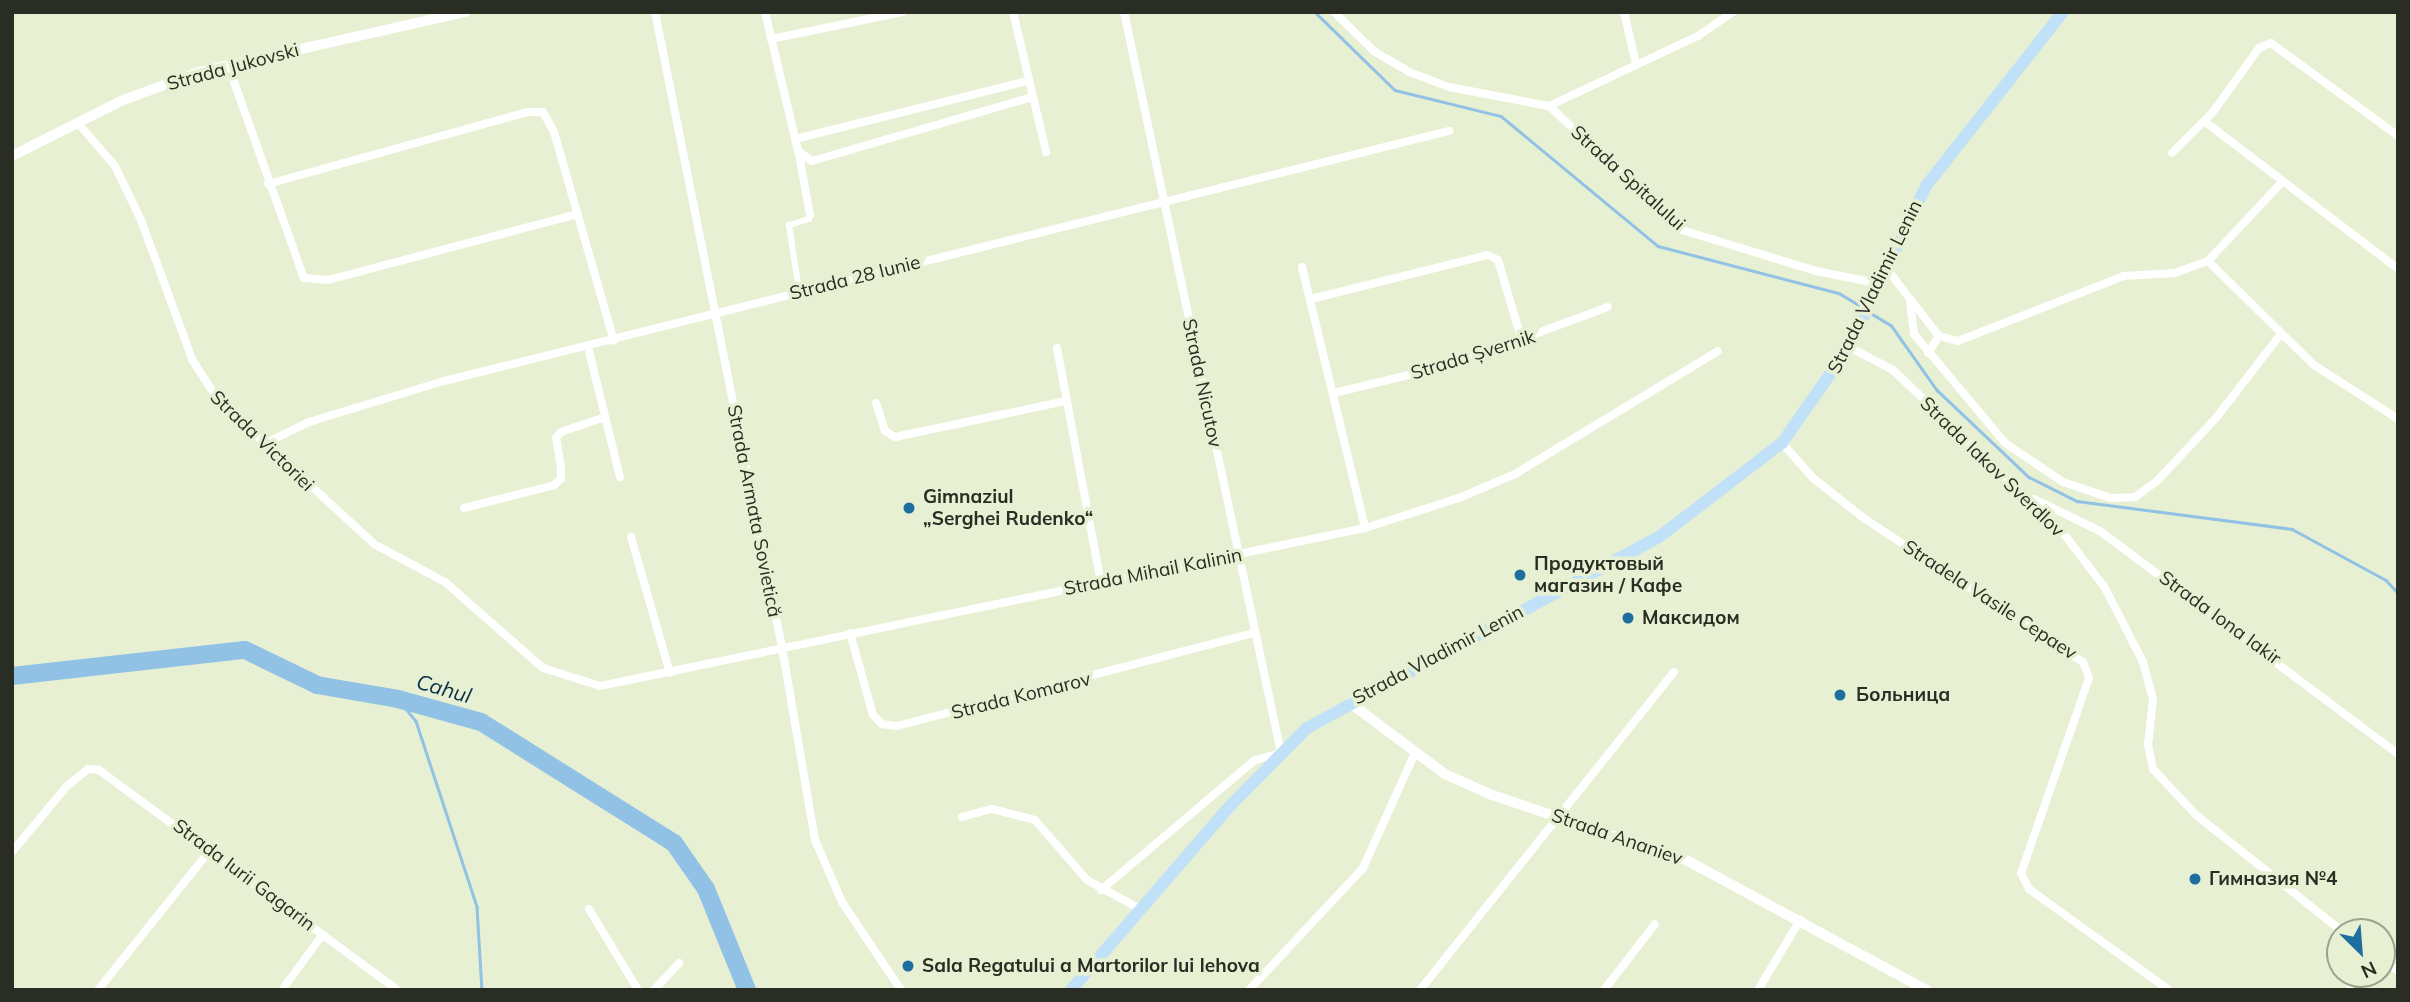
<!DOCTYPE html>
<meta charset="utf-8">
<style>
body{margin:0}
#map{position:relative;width:2410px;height:1002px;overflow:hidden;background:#e7f0d3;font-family:Mulish,sans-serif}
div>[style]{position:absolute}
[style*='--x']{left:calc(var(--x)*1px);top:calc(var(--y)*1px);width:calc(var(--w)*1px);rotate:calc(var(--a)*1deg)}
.stream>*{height:2.5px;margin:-1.25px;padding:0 1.25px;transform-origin:1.25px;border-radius:1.25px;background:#91c2e6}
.river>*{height:18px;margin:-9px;padding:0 9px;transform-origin:9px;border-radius:9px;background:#91c2e6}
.pedestrian>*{height:6px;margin:-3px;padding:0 3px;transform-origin:3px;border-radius:3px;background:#fff}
.minor>*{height:8px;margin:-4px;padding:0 4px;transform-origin:4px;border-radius:4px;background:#fff}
.tertiary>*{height:10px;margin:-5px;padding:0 5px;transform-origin:5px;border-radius:5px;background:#fff}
.secondary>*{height:10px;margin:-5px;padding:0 5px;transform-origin:5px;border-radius:5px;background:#fff}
.primary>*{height:12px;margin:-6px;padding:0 6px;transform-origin:6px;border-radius:6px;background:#c1e1f8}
.dots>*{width:19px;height:19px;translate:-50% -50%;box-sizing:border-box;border:4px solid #e7f0d3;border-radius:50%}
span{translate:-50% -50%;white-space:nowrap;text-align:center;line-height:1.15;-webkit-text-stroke:7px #e7f0d3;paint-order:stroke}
.street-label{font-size:19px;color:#2a2d23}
.poi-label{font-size:19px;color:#2a2d23;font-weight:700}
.left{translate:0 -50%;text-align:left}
.water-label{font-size:21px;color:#073049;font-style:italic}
.frame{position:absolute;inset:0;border:14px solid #2a2d23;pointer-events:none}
.north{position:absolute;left:2326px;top:918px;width:70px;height:70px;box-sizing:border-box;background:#e7f0d3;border:2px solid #9ba28d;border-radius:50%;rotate:155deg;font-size:19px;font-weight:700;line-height:28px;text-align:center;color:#2a2d23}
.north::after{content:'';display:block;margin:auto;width:24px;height:32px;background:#1d6fa0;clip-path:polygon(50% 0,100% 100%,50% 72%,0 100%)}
</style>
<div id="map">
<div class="stream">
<div style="--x:1315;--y:12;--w:112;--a:44.3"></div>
<div style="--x:1395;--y:90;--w:109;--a:13.8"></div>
<div style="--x:1501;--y:116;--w:204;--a:39.6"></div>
<div style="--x:1658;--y:246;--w:187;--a:14.6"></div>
<div style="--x:1839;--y:293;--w:29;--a:31"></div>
<div style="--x:1869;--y:312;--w:26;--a:31"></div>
<div style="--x:1891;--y:325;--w:80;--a:54.7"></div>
<div style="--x:1937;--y:390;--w:127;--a:43.4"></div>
<div style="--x:2029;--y:477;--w:54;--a:26.6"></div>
<div style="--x:2077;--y:501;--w:217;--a:7.4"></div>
<div style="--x:2292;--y:529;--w:107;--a:28.5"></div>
<div style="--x:2386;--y:580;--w:18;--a:47"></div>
<div style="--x:398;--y:699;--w:28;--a:51"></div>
<div style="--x:416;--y:721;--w:196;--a:71.8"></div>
<div style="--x:477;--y:907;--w:83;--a:86.6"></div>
</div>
<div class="river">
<div style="--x:12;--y:676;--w:234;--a:-6.4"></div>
<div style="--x:245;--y:650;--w:80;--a:25.9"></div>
<div style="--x:317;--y:685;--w:82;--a:9.8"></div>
<div style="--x:398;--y:699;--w:86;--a:15.5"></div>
<div style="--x:481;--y:722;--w:228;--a:32.1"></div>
<div style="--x:674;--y:843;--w:56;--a:55.2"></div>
<div style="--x:706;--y:889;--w:109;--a:67.9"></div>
</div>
<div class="pedestrian">
<div style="--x:798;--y:284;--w:60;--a:-98.7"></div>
<div style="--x:789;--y:225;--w:21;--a:-17"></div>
<div style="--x:809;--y:219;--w:4;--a:-76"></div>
</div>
<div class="minor">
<div style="--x:655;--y:12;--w:648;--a:78.69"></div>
<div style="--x:782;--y:647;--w:196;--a:80.3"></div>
<div style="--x:815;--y:840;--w:68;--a:66.5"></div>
<div style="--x:842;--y:902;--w:106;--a:56.2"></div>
<div style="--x:765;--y:12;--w:143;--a:76.6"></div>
<div style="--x:798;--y:151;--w:17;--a:36"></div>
<div style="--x:812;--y:161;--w:229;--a:-16.2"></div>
<div style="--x:1013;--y:12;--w:144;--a:76.7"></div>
<div style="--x:1334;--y:12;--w:57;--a:44.3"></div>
<div style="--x:1375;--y:52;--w:39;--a:30"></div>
<div style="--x:1409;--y:72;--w:43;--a:20.6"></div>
<div style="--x:1449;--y:87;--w:102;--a:10.8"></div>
<div style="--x:1624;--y:12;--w:53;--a:77"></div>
<div style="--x:771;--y:39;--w:134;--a:-11.6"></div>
<div style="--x:228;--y:65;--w:226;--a:70.4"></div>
<div style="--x:304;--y:278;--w:24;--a:5"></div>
<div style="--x:328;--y:280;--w:258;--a:-14.8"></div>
<div style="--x:1549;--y:106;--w:182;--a:43"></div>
<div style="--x:1682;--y:230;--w:140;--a:17"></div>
<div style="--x:1816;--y:271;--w:61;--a:11.3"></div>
<div style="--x:1549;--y:106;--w:165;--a:-25.2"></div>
<div style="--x:1698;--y:36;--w:42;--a:-34.4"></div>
<div style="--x:2204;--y:121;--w:244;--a:37.3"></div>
<div style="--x:77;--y:122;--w:58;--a:49.2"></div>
<div style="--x:115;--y:166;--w:60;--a:64.3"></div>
<div style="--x:141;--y:220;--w:150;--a:69.8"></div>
<div style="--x:193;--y:361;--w:46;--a:57.3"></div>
<div style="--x:218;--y:400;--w:212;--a:42.7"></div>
<div style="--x:374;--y:544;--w:81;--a:28.2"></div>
<div style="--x:445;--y:582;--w:130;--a:41.3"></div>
<div style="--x:543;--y:668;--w:60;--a:17.5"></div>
<div style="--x:600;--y:686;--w:781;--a:-11.67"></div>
<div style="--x:1365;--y:528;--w:99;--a:-17.7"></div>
<div style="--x:1459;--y:498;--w:61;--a:-23.2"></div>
<div style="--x:1515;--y:474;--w:237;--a:-31.2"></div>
<div style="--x:795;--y:139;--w:239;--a:-14"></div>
<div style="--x:2172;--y:153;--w:58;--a:-45"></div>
<div style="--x:2213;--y:112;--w:79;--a:-54.3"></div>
<div style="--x:2259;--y:48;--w:13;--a:-23"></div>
<div style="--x:2271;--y:43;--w:157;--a:36.2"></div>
<div style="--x:799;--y:154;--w:62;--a:79.8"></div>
<div style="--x:268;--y:184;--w:270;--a:-15.5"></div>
<div style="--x:528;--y:112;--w:15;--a:0"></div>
<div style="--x:543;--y:112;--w:23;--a:61"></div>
<div style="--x:554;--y:132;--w:217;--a:74"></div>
<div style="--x:2208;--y:261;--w:148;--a:44.5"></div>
<div style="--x:2314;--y:365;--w:100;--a:32.7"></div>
<div style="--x:1302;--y:267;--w:268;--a:76.4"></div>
<div style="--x:1886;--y:268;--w:86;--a:52.1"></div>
<div style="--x:1939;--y:336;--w:20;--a:15"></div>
<div style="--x:1958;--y:341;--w:178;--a:-21.4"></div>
<div style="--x:2124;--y:276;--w:51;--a:-3.4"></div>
<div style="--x:2175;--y:273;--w:35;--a:-20"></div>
<div style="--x:2208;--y:261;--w:108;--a:-46.9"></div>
<div style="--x:1311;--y:299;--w:182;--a:-14"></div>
<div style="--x:1488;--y:255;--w:11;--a:27"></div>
<div style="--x:1498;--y:260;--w:84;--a:73.5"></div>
<div style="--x:1910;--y:301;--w:33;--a:83"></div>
<div style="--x:1914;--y:334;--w:142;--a:50.1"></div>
<div style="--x:2005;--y:443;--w:70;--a:33.9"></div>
<div style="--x:2063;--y:482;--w:51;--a:18.4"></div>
<div style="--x:2111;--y:498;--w:24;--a:-2"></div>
<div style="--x:2135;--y:497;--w:27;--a:-36"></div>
<div style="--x:2157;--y:481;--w:86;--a:-46.9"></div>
<div style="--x:2216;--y:418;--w:106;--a:-52.3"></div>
<div style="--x:588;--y:347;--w:134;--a:76.2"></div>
<div style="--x:1849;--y:347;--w:50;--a:27.6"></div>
<div style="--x:1893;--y:370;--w:232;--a:43.6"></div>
<div style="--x:2061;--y:530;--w:73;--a:52.8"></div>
<div style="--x:2105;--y:588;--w:83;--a:62.8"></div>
<div style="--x:2143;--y:662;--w:38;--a:75"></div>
<div style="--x:2153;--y:699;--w:46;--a:96.2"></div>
<div style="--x:2148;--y:745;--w:25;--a:78"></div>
<div style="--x:2153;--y:769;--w:63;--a:46.9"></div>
<div style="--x:2196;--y:815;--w:188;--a:38.5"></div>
<div style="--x:1057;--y:348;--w:238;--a:79.4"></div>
<div style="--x:1928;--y:353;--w:20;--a:-57"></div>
<div style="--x:1334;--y:393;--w:123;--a:-13.6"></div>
<div style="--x:1454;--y:364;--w:164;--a:-20.3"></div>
<div style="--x:876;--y:403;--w:29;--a:72"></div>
<div style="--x:885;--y:431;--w:12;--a:31"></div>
<div style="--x:895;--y:437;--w:175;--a:-11.9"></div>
<div style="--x:266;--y:443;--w:48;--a:-26"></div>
<div style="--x:309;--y:422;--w:141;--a:-16.9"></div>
<div style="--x:444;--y:381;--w:1036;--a:-13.97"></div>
<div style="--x:1782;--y:443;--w:47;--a:48.5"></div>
<div style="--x:1813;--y:478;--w:66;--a:38.3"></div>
<div style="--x:1865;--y:519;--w:261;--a:33.3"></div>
<div style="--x:2083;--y:662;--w:17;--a:69"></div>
<div style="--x:2089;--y:678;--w:207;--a:109.2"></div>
<div style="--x:2021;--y:873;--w:18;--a:63"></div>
<div style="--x:2029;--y:889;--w:173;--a:35.8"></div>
<div style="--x:2034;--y:499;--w:73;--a:25.9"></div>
<div style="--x:2100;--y:531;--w:372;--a:36.8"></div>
<div style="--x:464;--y:508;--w:93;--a:-14.3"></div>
<div style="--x:554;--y:485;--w:9;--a:-41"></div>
<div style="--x:561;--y:479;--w:11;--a:-90"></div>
<div style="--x:561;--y:468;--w:30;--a:-99"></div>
<div style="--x:556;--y:438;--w:8;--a:-50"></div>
<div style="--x:561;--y:432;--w:46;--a:-18.8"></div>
<div style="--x:631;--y:537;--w:141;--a:74"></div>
<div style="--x:850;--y:633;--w:85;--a:74.3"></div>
<div style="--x:873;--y:715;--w:13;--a:45"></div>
<div style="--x:882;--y:724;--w:15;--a:8"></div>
<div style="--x:897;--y:726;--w:370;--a:-14.6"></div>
<div style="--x:962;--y:817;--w:31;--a:-15"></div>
<div style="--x:992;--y:809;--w:44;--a:14.3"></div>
<div style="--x:1035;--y:820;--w:79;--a:49.1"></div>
<div style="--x:1087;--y:880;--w:60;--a:28.7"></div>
<div style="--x:12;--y:852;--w:85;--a:-50.3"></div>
<div style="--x:66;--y:787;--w:28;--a:-39"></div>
<div style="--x:88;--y:769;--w:11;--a:5"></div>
<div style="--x:99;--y:770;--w:370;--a:36.4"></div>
<div style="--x:1101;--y:890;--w:202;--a:-40.2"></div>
<div style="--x:1255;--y:760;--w:27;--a:-15"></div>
<div style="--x:1281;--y:753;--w:757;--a:-101.96"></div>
<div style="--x:589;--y:909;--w:95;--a:58.8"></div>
<div style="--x:2382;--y:959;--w:20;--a:37"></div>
<div style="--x:2348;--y:974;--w:16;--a:76"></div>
<div style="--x:98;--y:990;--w:181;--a:-51.3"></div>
<div style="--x:282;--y:990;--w:69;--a:-53.8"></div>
<div style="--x:654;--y:990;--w:37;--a:-47"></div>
<div style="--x:1249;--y:990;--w:167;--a:-46.9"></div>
<div style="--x:1363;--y:868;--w:124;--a:-65.7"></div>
<div style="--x:1420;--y:990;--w:407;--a:-51.4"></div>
<div style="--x:1604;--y:990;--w:83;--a:-52.3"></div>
<div style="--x:1758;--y:990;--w:82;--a:-59"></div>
</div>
<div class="tertiary">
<div style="--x:1350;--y:703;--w:119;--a:36.8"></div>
<div style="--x:1445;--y:774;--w:51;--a:24.1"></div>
<div style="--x:1492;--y:795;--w:205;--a:18.5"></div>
<div style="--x:1686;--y:860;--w:273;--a:28.4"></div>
</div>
<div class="secondary">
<div style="--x:12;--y:156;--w:122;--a:-26.8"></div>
<div style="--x:121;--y:101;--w:83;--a:-20.4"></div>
<div style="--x:199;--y:72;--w:273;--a:-12.7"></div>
</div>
<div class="primary">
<div style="--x:1071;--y:990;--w:240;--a:-49.2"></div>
<div style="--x:1228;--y:808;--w:112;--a:-45.4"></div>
<div style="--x:1307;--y:728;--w:400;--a:-28.5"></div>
<div style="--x:1659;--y:537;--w:155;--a:-37.4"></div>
<div style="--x:1782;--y:443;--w:117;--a:-55.1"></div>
<div style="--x:1849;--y:347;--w:178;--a:-64.4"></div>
<div style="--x:1926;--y:186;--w:221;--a:-51.8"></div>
</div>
<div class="dots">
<div style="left:909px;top:508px;background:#1d6fa0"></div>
<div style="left:1520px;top:575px;background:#1d6fa0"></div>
<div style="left:1628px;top:618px;background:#1d6fa0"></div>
<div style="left:1840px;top:695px;background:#1d6fa0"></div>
<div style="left:2195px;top:879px;background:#1d6fa0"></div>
<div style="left:908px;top:966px;background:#1d6fa0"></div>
</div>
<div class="street-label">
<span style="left:233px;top:67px;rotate:-15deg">Strada Jukovski</span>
<span style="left:1628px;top:178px;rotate:42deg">Strada Spitalului</span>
<span style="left:855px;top:278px;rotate:-14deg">Strada 28 Iunie</span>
<span style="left:1875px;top:287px;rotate:-64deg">Strada Vladimir Lenin</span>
<span style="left:1473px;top:355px;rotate:-17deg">Strada Șvernik</span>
<span style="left:1202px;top:383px;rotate:78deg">Strada Nicutov</span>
<span style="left:262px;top:441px;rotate:44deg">Strada Victoriei</span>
<span style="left:1992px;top:467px;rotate:44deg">Strada Iakov Sverdlov</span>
<span style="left:754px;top:511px;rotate:79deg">Strada Armata Sovietică</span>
<span style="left:1153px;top:572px;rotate:-11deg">Strada Mihail Kalinin</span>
<span style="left:1990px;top:600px;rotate:33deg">Stradela Vasile Cepaev</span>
<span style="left:2220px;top:618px;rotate:36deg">Strada Iona Iakir</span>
<span style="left:1438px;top:655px;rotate:-28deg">Strada Vladimir Lenin</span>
<span style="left:1021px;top:696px;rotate:-14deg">Strada Komarov</span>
<span style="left:1617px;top:837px;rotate:19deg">Strada Ananiev</span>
<span style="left:244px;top:875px;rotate:37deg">Strada Iurii Gagarin</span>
</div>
<div class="poi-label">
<span class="left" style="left:923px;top:508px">Gimnaziul<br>„Serghei Rudenko“</span>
<span class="left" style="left:1534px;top:575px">Продуктовый<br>магазин / Кафе</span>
<span class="left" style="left:1642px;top:618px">Максидом</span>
<span class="left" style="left:1856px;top:695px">Больница</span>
<span class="left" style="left:2209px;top:879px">Гимназия №4</span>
<span class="left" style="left:922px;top:966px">Sala Regatului a Martorilor lui Iehova</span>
</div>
<div class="water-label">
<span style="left:444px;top:688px;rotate:16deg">Cahul</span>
</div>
<div class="frame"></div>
<div class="north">N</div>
</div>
